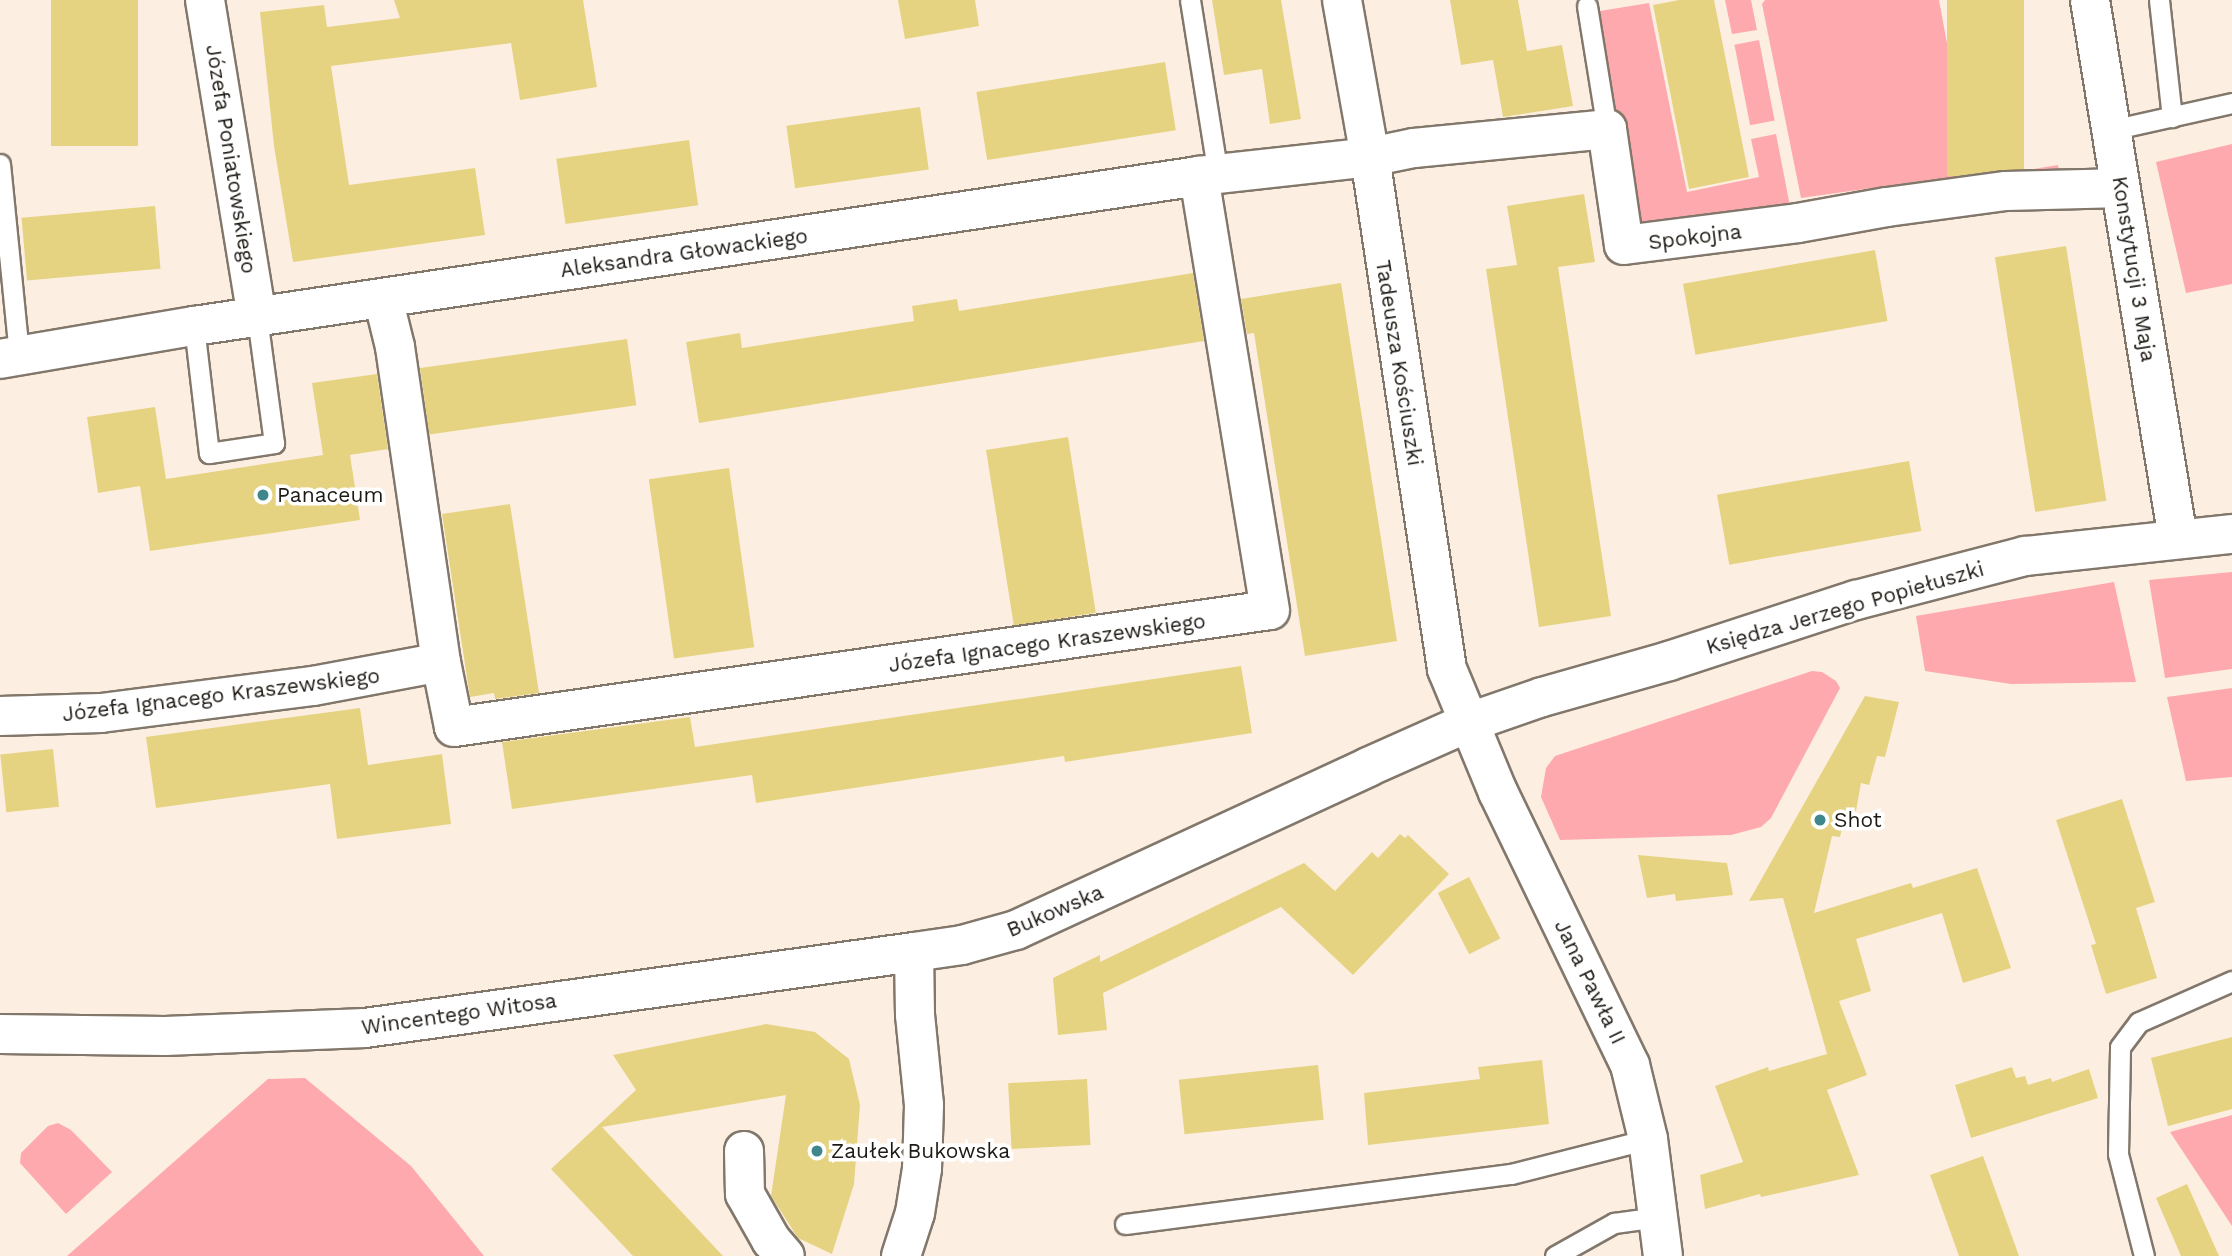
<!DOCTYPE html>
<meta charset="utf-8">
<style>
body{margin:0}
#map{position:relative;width:2232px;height:1256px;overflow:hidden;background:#fcefe2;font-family:"Work Sans",sans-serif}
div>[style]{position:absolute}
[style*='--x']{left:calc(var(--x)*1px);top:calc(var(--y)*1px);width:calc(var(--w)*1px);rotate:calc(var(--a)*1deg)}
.green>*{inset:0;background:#fea9ad;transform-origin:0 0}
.building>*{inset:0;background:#e6d382;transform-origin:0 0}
.roads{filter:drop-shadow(2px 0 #82776b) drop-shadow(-2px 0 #82776b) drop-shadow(0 2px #82776b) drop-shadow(0 -2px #82776b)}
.service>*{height:19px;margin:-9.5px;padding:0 9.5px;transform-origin:9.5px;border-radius:9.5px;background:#fff}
.minor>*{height:38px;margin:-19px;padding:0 19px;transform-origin:19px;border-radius:19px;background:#fff}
.tertiary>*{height:38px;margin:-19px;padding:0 19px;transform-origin:19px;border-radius:19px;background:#fff}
.dots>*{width:19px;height:19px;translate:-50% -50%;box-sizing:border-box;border:4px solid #fff;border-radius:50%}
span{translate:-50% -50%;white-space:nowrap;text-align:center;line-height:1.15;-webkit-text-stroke:7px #fff;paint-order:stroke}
.street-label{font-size:21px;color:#1d1914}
.poi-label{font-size:21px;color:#1d1914}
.left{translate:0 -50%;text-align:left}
</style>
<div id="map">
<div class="green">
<div style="clip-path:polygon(1725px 0,1751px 0,1757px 30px,1732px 34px)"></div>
<div style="clip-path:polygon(1765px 0,1939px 0,1972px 179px,2058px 165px,2060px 177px,1942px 208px,1936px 179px,1801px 198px,1762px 4px)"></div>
<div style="clip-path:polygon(1649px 3px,1687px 192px,1759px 177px,1751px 139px,1776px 134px,1795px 232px,1633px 254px,1594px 12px)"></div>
<div style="left:1759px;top:40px;width:82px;height:25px;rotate:79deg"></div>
<div style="clip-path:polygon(2232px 144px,2232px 284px,2186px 293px,2156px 162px)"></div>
<div style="clip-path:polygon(2232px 572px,2232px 669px,2165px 678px,2149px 580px)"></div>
<div style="clip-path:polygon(2114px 582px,2136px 682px,2011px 684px,1925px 671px,1916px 616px)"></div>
<div style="clip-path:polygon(1812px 671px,1822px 672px,1836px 681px,1840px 688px,1771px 818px,1761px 827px,1731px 835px,1560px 840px,1541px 797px,1546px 768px,1555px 756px)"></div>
<div style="clip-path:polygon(2232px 688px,2232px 777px,2186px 781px,2167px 697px)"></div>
<div style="clip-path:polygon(305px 1078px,411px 1166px,484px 1256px,67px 1256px,268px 1079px)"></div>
<div style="clip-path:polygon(2232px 1115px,2232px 1226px,2170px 1132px)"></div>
<div style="clip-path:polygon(58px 1123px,71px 1130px,112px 1172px,66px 1214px,20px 1163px,21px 1153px,48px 1126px)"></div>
</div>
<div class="building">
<div style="left:51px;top:0;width:87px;height:146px"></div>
<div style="clip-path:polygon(394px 0,583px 0,597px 87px,520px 100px,511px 43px,331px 66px,349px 185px,475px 168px,485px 235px,293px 262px,274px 146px,260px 12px,324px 5px,327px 27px,400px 18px)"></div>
<div style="clip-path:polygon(898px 0,975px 0,979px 26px,905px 39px)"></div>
<div style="clip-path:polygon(1212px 0,1281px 0,1301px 119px,1270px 124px,1262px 69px,1224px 75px)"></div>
<div style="clip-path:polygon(1450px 0,1518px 0,1527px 51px,1562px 45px,1573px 106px,1503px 117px,1493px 60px,1461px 65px)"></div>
<div style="clip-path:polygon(1679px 0,1714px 0,1749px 177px,1689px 189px,1653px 5px)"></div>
<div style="left:1947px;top:0;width:77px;height:176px"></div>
<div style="left:1165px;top:62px;width:69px;height:191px;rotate:81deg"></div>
<div style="left:920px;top:107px;width:63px;height:135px;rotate:82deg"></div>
<div style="left:689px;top:140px;width:66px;height:134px;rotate:82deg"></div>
<div style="clip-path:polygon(1584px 194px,1595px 262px,1558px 267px,1611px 616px,1539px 627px,1486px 269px,1517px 265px,1507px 206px)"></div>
<div style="left:155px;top:206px;width:63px;height:134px;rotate:85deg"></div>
<div style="left:2066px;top:246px;width:258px;height:72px;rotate:81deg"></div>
<div style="left:1875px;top:250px;width:72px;height:195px;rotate:80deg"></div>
<div style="clip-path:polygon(1193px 273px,1204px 341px,699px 423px,686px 342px,740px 333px,742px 348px,914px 321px,912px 306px,957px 299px,959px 311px)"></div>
<div style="clip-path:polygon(1341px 283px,1397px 641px,1305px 656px,1254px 333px,1247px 334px,1241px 299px)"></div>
<div style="left:627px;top:339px;width:67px;height:209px;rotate:82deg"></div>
<div style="clip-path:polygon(377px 374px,388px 449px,350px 455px,360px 520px,150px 551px,140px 486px,98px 493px,87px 417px,155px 407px,166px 479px,323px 455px,312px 383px)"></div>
<div style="left:1068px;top:437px;width:178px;height:83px;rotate:81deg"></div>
<div style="left:1909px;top:461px;width:71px;height:195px;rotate:80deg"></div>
<div style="left:729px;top:468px;width:181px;height:81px;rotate:82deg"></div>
<div style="clip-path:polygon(510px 504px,539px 693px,495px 699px,494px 693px,470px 697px,442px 514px)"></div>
<div style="clip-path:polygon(1241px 666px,1252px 733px,1065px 762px,1064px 756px,756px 803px,752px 775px,512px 809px,502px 742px,690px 717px,695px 747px)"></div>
<div style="clip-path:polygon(1865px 696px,1899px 702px,1885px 757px,1877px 756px,1869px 785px,1861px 783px,1856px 811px,1846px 810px,1840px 837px,1832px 836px,1814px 913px,1911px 883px,1913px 888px,1977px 868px,2011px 968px,1963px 983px,1942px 913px,1856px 939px,1871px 991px,1839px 1001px,1867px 1075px,1827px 1090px,1859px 1175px,1761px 1197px,1760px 1194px,1705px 1209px,1700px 1175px,1743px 1162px,1715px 1086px,1768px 1067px,1769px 1071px,1827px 1054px,1783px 898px,1749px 901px)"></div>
<div style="clip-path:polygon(360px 708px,368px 765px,442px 754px,451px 824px,337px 839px,330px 784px,156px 808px,146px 737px)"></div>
<div style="left:53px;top:749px;width:58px;height:53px;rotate:84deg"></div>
<div style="clip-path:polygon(2122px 799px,2155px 902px,2136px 908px,2157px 978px,2106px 994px,2091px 945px,2096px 944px,2056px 820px)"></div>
<div style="clip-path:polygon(1400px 834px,1405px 838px,1408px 835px,1449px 874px,1353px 975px,1281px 907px,1103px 993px,1107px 1030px,1058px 1035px,1053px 978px,1100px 955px,1100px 962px,1304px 863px,1335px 891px,1372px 852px,1378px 858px)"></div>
<div style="clip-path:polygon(1638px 855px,1727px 863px,1733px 895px,1676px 901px,1675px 894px,1647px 898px)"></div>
<div style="left:1469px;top:877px;width:69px;height:35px;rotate:63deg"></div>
<div style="clip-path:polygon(766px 1024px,815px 1032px,849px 1059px,860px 1105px,854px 1184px,832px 1254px,798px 1238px,771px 1196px,786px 1095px,602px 1127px,723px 1256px,633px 1256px,551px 1169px,636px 1090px,613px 1055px)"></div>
<div style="clip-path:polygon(2232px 1037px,2232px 1109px,2168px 1126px,2151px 1058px)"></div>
<div style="clip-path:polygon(1542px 1060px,1549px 1124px,1368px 1145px,1364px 1093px,1480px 1079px,1478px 1067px)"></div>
<div style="left:1318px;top:1065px;width:55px;height:140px;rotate:84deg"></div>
<div style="clip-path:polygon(2012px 1067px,2016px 1078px,2025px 1076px,2028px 1085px,2051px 1078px,2052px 1082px,2089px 1069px,2098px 1098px,1971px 1138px,1955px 1085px)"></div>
<div style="left:1087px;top:1079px;width:66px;height:79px;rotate:87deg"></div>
<div style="clip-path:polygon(1983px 1156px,2019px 1256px,1959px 1256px,1930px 1175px)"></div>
<div style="clip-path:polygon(2187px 1184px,2219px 1256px,2181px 1256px,2156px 1198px)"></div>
</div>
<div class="roads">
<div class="service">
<div style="--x:1190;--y:0;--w:176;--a:80.9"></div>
<div style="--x:2159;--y:0;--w:118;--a:83.7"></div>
<div style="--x:1587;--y:6;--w:125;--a:80.8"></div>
<div style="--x:2111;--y:130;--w:124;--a:-12.6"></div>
<div style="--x:0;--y:164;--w:193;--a:84.3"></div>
<div style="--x:194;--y:326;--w:128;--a:83.3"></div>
<div style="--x:209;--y:453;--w:66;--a:-8.7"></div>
<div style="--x:274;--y:443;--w:127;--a:-97.7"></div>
<div style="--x:1125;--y:1224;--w:389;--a:-7.4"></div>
<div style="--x:1511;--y:1174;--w:141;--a:-14.3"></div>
<div style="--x:1555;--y:1256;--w:68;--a:-29.2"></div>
<div style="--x:1614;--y:1223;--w:44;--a:-7.8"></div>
<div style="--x:2144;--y:1256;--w:105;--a:-104.3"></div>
<div style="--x:2118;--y:1154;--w:107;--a:-88.9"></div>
<div style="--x:2120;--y:1047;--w:31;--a:-53"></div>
<div style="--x:2139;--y:1022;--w:102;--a:-23.8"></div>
</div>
<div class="minor">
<div style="--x:205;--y:0;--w:321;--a:80.7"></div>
<div style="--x:1342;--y:0;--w:159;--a:79.9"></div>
<div style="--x:1370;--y:157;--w:518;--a:81.45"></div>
<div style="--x:1447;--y:669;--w:133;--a:67.5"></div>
<div style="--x:1498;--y:792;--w:303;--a:64.2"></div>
<div style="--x:1630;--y:1065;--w:76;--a:76.3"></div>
<div style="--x:1648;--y:1139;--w:118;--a:82.7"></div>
<div style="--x:383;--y:298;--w:50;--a:76.2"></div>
<div style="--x:395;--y:347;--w:318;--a:81.7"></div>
<div style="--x:0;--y:359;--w:197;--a:-9.7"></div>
<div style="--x:194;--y:326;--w:1016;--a:-8.49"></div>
<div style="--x:1199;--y:176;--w:172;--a:-6.3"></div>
<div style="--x:1370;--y:157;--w:45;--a:-11.6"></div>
<div style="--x:1414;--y:148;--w:194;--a:-5.6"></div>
<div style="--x:1607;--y:129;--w:117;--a:81.7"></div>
<div style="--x:1624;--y:245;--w:175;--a:-7.2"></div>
<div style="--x:1798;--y:223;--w:90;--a:-10.2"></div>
<div style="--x:1887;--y:207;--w:120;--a:-7.7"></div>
<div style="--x:2006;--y:191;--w:114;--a:-1.5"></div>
<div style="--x:0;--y:716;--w:101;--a:-1.7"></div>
<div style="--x:101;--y:713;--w:214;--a:-7.3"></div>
<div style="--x:313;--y:686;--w:130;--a:-10.6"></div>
<div style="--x:441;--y:662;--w:66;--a:78.7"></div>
<div style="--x:454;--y:727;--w:824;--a:-8.16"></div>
<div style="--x:1270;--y:610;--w:440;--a:-99.3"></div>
<div style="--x:0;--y:1034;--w:165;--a:0.7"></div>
<div style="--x:165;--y:1036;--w:200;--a:-2.3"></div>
<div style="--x:365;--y:1028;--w:554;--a:-7.88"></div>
<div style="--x:744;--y:1151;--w:43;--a:88.7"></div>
<div style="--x:745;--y:1194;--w:53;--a:60.5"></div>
<div style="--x:771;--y:1240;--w:21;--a:49"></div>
</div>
<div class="tertiary">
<div style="--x:2090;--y:0;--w:546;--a:80.73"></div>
<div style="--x:901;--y:1256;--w:45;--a:-72"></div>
<div style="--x:915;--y:1213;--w:45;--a:-81"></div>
<div style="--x:922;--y:1169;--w:64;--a:-88.2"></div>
<div style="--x:924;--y:1105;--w:90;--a:-95.7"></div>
<div style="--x:915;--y:1015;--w:63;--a:-90.9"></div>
<div style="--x:914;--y:952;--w:49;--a:-8.3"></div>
<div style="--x:962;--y:945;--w:56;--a:-15.5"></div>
<div style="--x:1016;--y:930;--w:388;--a:-24.8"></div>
<div style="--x:1368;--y:767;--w:108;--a:-24"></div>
<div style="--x:1467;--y:723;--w:79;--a:-19.1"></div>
<div style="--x:1542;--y:697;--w:132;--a:-15.8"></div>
<div style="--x:1669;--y:661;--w:197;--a:-18.1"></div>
<div style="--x:1856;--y:600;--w:175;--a:-14.6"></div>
<div style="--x:2025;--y:556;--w:208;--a:-6.1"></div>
</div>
</div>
<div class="dots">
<div style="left:263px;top:495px;background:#3f878d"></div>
<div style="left:1820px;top:820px;background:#3f878d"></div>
<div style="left:817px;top:1151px;background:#3f878d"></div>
</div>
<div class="street-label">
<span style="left:231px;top:159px;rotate:81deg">Józefa Poniatowskiego</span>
<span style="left:1695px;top:237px;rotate:-7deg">Spokojna</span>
<span style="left:684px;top:253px;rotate:-8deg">Aleksandra Głowackiego</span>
<span style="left:2134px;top:269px;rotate:81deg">Konstytucji 3 Maja</span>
<span style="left:1399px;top:363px;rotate:81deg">Tadeusza Kościuszki</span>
<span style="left:1845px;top:608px;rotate:-16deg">Księdza Jerzego Popiełuszki</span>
<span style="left:1047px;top:643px;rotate:-8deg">Józefa Ignacego Kraszewskiego</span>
<span style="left:221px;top:695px;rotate:-7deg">Józefa Ignacego Kraszewskiego</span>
<span style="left:1055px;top:911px;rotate:-23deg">Bukowska</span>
<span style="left:1590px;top:982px;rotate:64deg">Jana Pawła II</span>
<span style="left:459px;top:1014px;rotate:-8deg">Wincentego Witosa</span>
</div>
<div class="poi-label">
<span class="left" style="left:277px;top:495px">Panaceum</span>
<span class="left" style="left:1834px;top:820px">Shot</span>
<span class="left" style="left:831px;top:1151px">Zaułek Bukowska</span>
</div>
</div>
